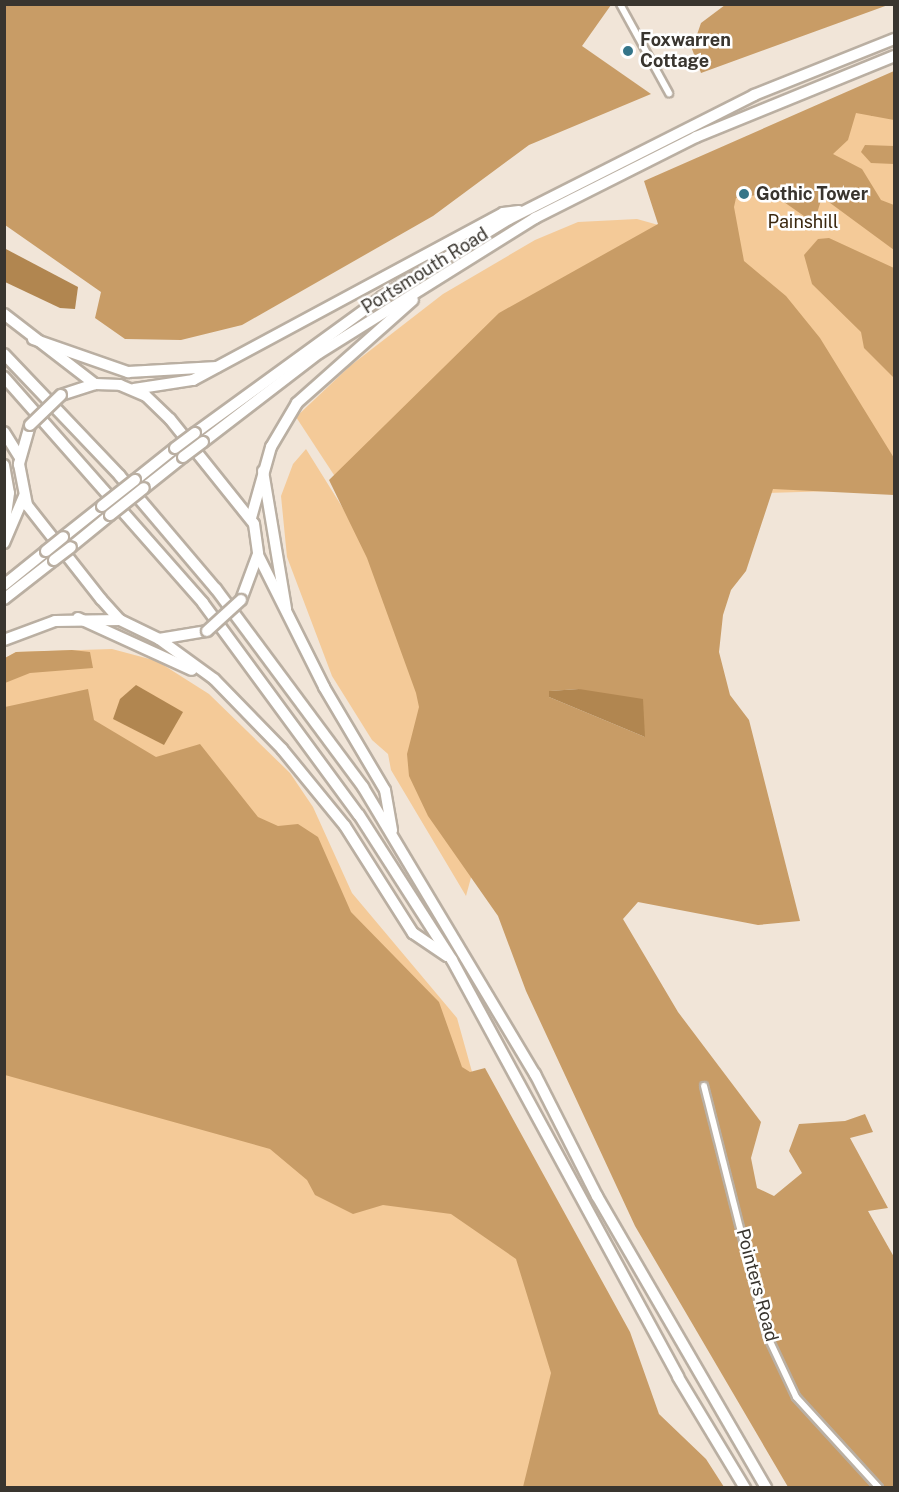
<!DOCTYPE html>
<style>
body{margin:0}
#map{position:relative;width:899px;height:1492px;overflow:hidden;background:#f1e5d8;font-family:"Public Sans",sans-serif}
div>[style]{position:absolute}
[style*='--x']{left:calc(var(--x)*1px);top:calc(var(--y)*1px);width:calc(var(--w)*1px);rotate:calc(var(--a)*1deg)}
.green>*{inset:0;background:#f4ca98}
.forest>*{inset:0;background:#c89c66}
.water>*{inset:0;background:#b18650}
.roads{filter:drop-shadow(2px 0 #baafa2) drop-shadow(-2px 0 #baafa2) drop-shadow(0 2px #baafa2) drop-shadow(0 -2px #baafa2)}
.street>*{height:6px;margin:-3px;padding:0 3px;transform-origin:3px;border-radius:3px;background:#fff}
.highway>*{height:10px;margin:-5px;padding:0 5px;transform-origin:5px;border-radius:5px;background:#fff}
.bridges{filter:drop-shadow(2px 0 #baafa2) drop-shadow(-2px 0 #baafa2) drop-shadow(0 2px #baafa2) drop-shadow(0 -2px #baafa2)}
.highway-bridge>*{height:10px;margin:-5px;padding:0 5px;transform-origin:5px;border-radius:5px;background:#fff}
.dots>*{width:16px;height:16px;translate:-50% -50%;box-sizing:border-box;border:3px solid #fff;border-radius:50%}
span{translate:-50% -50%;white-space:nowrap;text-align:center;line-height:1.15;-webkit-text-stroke:5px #fff;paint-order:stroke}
.poi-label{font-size:18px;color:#39352f;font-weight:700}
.left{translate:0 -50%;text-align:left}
.park-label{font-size:18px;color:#3c2910}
.street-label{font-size:18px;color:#39352f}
.frame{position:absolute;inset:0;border:6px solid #39352f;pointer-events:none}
</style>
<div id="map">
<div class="green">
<div style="clip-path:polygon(894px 78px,894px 480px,834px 491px,767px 493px,703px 194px)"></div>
<div style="clip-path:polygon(637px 219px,669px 228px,353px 504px,296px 417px,350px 366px,443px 294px,535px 240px,578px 222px)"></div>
<div style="clip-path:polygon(306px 449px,502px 763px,466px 896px,391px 770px,388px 754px,372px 740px,332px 676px,287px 557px,281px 496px,293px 464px)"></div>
<div style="clip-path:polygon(112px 649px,157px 661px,209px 694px,290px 773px,313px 807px,352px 893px,457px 1018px,503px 1183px,602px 1487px,5px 1488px,5px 658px,16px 652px)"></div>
</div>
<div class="forest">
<div style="clip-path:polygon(4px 5px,611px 5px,582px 46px,651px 94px,529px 145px,433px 216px,242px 325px,181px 340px,125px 339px,95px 318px,101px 292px,5px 225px)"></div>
<div style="clip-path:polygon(725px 5px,725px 4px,888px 5px,701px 73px,692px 49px,701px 23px)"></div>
<div style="clip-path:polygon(evenodd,894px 71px,894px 120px,856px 113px,848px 140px,833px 154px,862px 169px,881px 200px,894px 205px,894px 250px,822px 197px,814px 223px,771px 193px,736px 198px,734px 207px,744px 261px,786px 296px,820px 338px,894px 458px,894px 495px,773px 489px,746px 571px,731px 590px,723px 615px,719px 652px,730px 695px,749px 720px,800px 921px,758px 925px,638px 902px,623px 919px,678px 1012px,761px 1122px,751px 1158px,757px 1188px,774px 1196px,802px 1173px,789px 1151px,799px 1124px,845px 1121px,865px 1114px,873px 1132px,850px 1138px,888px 1208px,868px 1211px,894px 1257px,894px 1487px,788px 1487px,635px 1226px,526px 991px,498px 916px,428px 816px,409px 776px,407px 754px,419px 707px,416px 693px,367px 558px,329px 480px,499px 313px,658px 224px,644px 181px,894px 71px,579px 689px,645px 737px,549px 697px,550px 691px,579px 689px)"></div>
<div style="clip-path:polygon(865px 145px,894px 146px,894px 164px,871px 163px,861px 152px)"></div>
<div style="clip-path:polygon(829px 238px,894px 268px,894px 378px,864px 348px,861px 332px,812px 284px,804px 255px,818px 239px)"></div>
<div style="clip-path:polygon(72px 650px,90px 652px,93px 668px,30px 673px,5px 683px,5px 658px,16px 652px)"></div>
<div style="clip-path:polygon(88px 689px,94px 720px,156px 757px,200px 744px,258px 817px,278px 826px,298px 824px,318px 837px,351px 912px,439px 1002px,462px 1067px,470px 1072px,485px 1068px,630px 1332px,659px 1414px,706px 1459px,724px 1487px,523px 1487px,551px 1373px,516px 1259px,451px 1214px,383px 1205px,353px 1214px,315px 1195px,307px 1180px,270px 1149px,5px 1075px,5px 707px)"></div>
</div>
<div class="water">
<div style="clip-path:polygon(4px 248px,78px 287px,75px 309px,60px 308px,5px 282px)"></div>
<div style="clip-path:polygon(136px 685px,183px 712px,164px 745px,113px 719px,120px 699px)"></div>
<div style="clip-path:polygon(579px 689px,643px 699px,645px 737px,549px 697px,549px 691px)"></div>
</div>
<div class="roads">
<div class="street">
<div style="--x:620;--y:4;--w:102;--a:61.2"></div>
<div style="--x:704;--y:1086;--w:257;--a:75.8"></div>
<div style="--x:767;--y:1335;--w:68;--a:64.9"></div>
<div style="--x:796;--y:1397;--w:123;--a:47.6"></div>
</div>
<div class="highway">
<div style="--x:4;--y:314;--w:115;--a:37.6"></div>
<div style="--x:33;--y:339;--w:101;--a:19.2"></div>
<div style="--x:128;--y:372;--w:89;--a:-3.2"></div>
<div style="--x:4;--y:354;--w:168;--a:46.4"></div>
<div style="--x:120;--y:476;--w:148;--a:49.7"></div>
<div style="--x:216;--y:589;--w:247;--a:53.4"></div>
<div style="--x:363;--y:787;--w:335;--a:59.1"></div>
<div style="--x:535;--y:1074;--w:137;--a:63.1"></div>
<div style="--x:597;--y:1196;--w:337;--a:59.9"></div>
<div style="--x:4;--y:377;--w:301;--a:48.6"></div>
<div style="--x:203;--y:603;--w:263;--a:53.7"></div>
<div style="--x:359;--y:815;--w:172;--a:57.3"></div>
<div style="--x:452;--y:960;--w:474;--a:61.5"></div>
<div style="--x:678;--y:1377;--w:130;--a:58.9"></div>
<div style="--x:134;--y:389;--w:60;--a:-8.7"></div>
<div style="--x:193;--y:380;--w:352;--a:-28.3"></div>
<div style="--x:503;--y:213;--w:16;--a:-7"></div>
<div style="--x:61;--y:395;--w:36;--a:-18"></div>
<div style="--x:95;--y:384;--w:25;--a:2"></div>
<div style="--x:120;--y:385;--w:28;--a:23"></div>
<div style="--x:146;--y:396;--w:33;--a:44"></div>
<div style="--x:170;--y:419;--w:134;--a:51.3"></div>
<div style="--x:254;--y:524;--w:30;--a:82"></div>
<div style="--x:258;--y:554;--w:49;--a:110.3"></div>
<div style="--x:30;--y:425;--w:41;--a:105.8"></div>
<div style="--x:19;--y:464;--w:42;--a:79"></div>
<div style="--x:27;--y:505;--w:120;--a:51.8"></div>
<div style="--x:101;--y:599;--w:28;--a:48"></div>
<div style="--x:120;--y:620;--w:43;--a:26"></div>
<div style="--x:159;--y:639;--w:49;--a:-9.5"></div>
<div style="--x:4;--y:432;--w:28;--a:58"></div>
<div style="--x:195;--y:433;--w:231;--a:-36"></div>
<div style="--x:382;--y:297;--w:149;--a:-31.6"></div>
<div style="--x:509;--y:219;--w:275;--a:-26.8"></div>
<div style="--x:754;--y:95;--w:151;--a:-21.8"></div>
<div style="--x:203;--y:442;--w:146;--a:-37.5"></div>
<div style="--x:319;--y:353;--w:255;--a:-32"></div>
<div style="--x:535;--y:218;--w:180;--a:-26.7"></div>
<div style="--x:696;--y:137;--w:214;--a:-22.2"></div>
<div style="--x:4;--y:465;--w:28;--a:80"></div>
<div style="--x:9;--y:493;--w:34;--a:98"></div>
<div style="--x:263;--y:471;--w:140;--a:80.5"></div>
<div style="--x:135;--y:480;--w:51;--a:-38.7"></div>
<div style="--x:144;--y:488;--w:50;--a:-38.5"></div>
<div style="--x:251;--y:518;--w:74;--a:-74.3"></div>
<div style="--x:271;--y:447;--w:51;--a:-59.4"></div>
<div style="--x:297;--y:403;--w:155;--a:-41.6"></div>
<div style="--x:63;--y:537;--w:50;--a:-38.5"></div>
<div style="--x:4;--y:543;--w:51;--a:-66.9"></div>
<div style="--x:71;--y:547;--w:50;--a:-39.4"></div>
<div style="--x:258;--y:555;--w:148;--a:63.4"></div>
<div style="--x:324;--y:687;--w:120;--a:59.4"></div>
<div style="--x:385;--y:790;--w:41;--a:80.1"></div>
<div style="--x:4;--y:585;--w:54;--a:-39"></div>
<div style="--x:4;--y:599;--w:63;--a:-38"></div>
<div style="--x:78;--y:618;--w:125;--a:24.5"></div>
<div style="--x:159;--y:639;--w:68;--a:36"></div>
<div style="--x:214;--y:679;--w:98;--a:45.8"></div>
<div style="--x:282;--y:749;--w:99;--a:50.7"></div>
<div style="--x:345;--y:826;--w:127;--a:57.6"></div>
<div style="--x:413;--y:933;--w:41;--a:34.1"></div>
<div style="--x:4;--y:640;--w:54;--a:-20.4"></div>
<div style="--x:55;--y:621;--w:65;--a:-0.9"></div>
</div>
</div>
<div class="bridges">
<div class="highway-bridge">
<div style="--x:30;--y:425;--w:43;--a:-44.1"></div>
<div style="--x:175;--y:448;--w:25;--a:-37"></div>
<div style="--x:183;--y:457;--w:25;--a:-37"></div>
<div style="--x:102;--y:506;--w:42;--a:-38.2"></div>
<div style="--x:110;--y:515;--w:43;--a:-38.5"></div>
<div style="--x:46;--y:551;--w:22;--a:-39"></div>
<div style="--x:54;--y:560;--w:21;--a:-37"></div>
<div style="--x:207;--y:631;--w:46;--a:-42.4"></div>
</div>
</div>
<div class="dots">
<div style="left:628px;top:51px;background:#357589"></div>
<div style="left:744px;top:194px;background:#357589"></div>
</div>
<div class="poi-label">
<span class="left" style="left:640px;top:51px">Foxwarren<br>Cottage</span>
<span class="left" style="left:756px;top:194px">Gothic Tower</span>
</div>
<div class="park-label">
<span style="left:803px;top:222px">Painshill</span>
</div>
<div class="street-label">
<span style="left:425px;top:271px;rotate:-32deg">Portsmouth Road</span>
<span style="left:757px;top:1285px;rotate:75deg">Pointers Road</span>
</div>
<div class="frame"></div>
</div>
